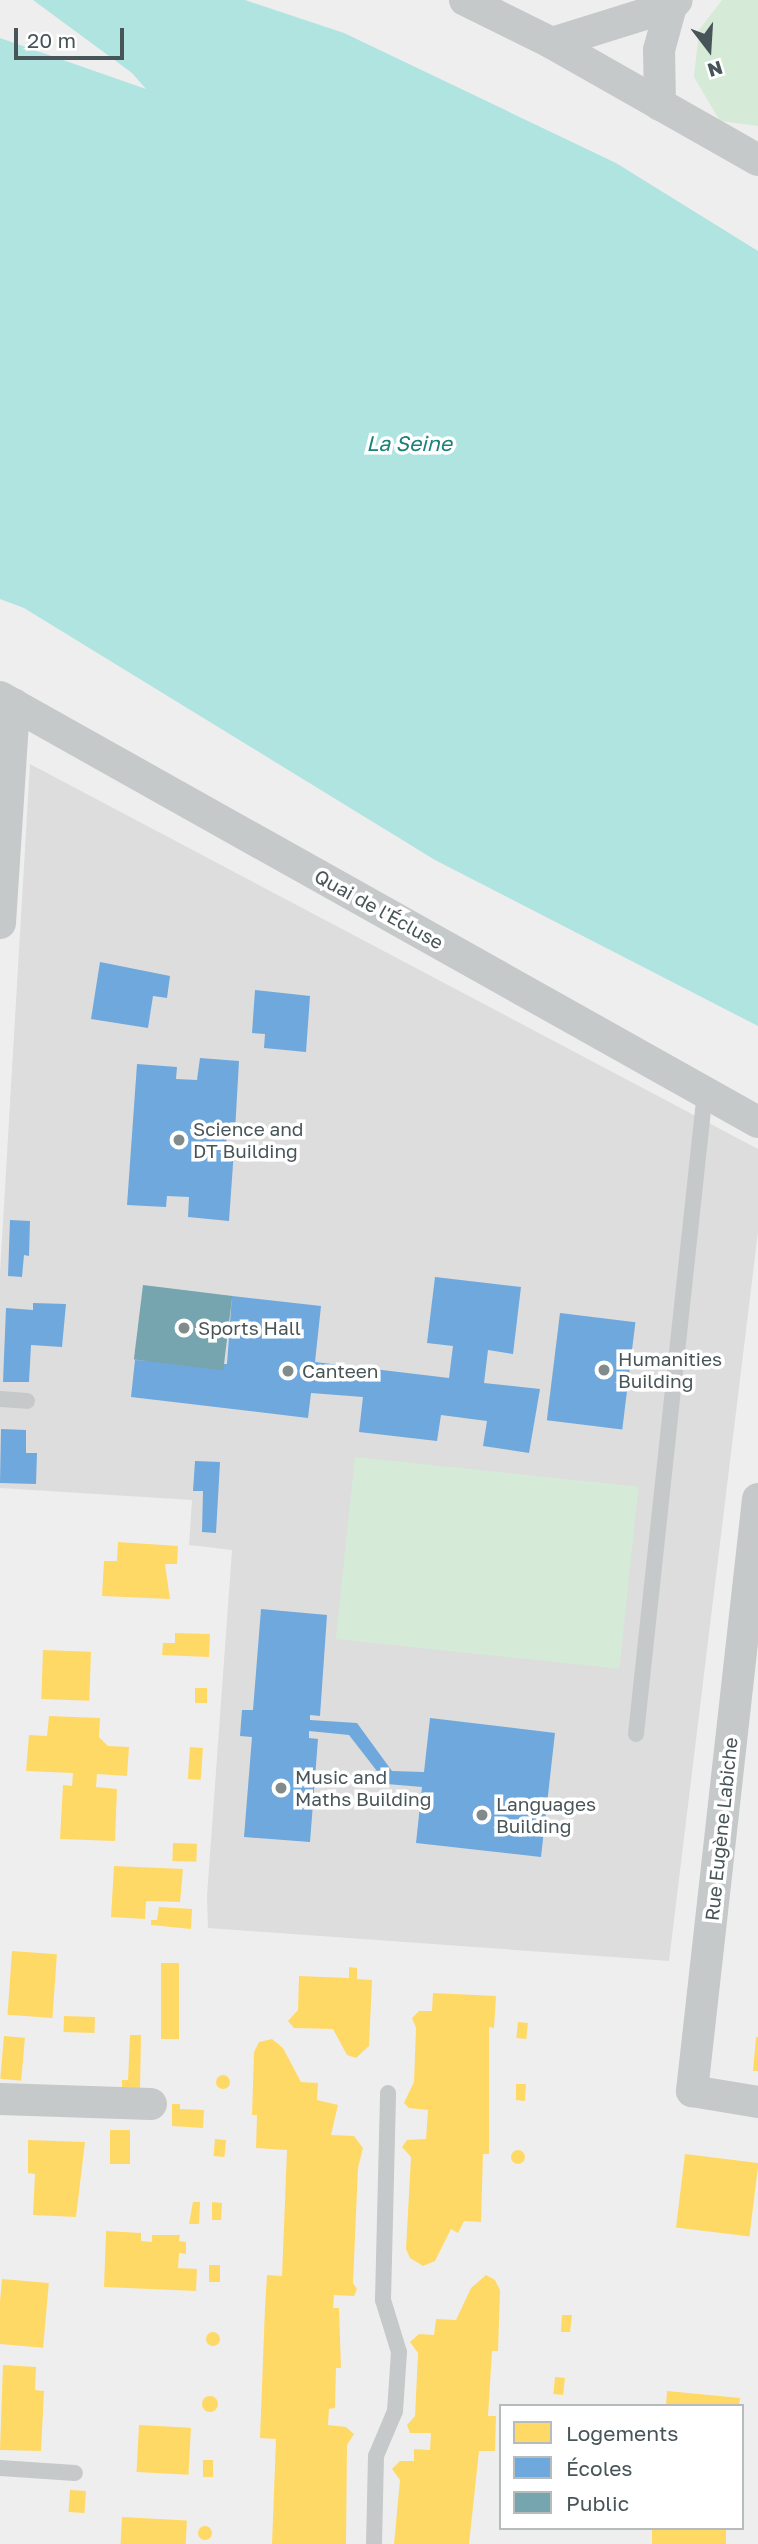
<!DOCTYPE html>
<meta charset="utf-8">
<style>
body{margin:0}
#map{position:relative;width:758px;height:2544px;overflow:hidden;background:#efeeee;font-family:"Golos Text",sans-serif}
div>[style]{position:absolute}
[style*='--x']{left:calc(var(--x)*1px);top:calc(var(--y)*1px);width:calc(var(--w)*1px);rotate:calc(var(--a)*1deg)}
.education>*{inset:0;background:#ddd}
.green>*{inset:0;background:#d5ebd7;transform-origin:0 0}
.water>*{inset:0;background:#afe4e0}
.homes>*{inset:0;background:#ffd966;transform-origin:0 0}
.round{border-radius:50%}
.schools>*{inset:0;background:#6fa8dc;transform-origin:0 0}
.public>*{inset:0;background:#76a5af;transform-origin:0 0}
.service>*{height:16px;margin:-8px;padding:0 8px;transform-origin:8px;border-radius:8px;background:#c6c9c9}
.minor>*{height:32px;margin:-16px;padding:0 16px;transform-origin:16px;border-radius:16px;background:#c6c9c9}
.dots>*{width:19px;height:19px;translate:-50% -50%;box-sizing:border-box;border:4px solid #fff;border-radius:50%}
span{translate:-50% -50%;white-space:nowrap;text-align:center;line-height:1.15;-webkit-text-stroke:7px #fff;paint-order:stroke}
.street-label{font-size:19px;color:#485558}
.poi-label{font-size:19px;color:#485558}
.left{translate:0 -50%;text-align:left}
.water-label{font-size:21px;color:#1b827a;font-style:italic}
.legend{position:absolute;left:499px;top:2404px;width:245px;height:126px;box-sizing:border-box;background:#fff;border:2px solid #b6bbbc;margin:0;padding:9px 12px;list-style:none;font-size:21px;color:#485558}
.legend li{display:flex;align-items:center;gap:14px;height:35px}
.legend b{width:35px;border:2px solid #b6bbbc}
.north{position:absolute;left:674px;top:14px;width:70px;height:70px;-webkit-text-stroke:5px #fff;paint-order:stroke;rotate:163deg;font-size:19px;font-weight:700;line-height:28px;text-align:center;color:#485558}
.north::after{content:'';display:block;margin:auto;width:24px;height:32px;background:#485558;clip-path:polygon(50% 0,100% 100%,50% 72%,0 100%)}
.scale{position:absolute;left:14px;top:28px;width:110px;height:32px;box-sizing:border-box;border:4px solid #485558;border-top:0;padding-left:9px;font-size:21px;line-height:24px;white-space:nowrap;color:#485558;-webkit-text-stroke:5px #fff;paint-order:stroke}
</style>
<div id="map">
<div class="education">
<div style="clip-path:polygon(30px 764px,758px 1149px,758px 1232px,669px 1961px,208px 1928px,207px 1896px,232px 1550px,189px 1545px,192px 1500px,0 1488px,0 1273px)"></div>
</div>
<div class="green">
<div style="clip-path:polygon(722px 0,758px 0,758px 126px,720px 121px,694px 77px,699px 30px)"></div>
<div style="left:355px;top:1457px;width:285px;height:183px;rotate:6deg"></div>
</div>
<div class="water">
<div style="clip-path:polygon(33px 0,245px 0,344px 33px,616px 163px,758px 251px,758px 1026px,435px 860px,24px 608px,0 599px,0 38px,146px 89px,132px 73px)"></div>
</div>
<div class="homes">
<div style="clip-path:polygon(118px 1542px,178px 1546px,177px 1564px,165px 1564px,170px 1599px,102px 1596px,104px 1561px,117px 1561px)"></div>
<div style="clip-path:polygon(175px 1633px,210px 1634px,209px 1657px,162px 1655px,163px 1643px,175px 1643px)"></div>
<div style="left:43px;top:1650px;width:48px;height:49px;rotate:2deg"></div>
<div style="left:195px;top:1688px;width:12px;height:15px"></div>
<div style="clip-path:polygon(49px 1716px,100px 1718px,99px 1737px,108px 1746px,129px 1747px,127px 1776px,97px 1774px,96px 1787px,117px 1789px,115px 1841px,60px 1839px,63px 1785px,72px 1786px,73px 1773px,26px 1771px,29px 1735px,47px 1736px)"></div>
<div style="left:190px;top:1747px;width:13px;height:32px;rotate:4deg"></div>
<div style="left:173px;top:1843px;width:24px;height:18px;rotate:2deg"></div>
<div style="clip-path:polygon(114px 1866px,183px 1869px,180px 1902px,146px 1901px,145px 1919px,111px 1917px)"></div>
<div style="clip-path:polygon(159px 1907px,192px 1909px,191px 1929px,151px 1925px,151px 1920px,157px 1920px)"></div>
<div style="left:12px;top:1951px;width:45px;height:64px;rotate:4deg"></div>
<div style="left:161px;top:1963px;width:18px;height:76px"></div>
<div style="clip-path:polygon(349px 1967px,357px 1968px,357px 1979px,372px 1980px,369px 2046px,356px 2058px,347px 2055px,333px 2029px,294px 2028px,288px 2021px,298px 2010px,299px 1976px,349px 1978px)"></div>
<div style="clip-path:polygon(433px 1993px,496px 1996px,494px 2028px,489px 2027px,489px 2154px,483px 2154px,481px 2222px,464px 2221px,458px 2233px,451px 2229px,435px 2261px,423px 2266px,410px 2258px,406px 2249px,411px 2157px,402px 2147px,407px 2140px,426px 2139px,428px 2110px,409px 2108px,404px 2103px,414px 2082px,416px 2028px,412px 2018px,419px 2011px,432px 2011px)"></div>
<div style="left:64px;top:2016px;width:31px;height:16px;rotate:2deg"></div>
<div style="left:518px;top:2022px;width:10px;height:16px;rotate:6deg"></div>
<div style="clip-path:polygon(130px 2035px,141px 2035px,140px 2090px,122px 2089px,122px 2080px,128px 2080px)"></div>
<div style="left:4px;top:2036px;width:21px;height:43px;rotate:5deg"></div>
<div style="clip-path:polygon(756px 2037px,758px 2037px,758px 2071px,753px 2071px)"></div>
<div style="clip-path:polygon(272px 2039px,283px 2048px,301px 2082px,318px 2083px,317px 2100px,338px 2105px,331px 2135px,354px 2136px,363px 2148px,358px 2168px,353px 2283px,357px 2289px,354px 2296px,334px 2295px,333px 2308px,339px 2308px,341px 2368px,336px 2368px,335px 2408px,329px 2409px,328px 2425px,346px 2427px,354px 2434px,347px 2445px,346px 2544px,272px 2544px,276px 2439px,260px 2438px,265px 2307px,267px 2275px,282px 2276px,287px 2150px,256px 2148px,257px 2115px,252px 2115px,254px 2052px,259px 2042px)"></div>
<div class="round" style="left:216px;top:2075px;width:14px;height:14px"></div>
<div style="clip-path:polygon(516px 2084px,526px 2084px,525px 2101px,516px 2100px)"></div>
<div style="clip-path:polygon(172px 2104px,180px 2104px,180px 2109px,204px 2110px,203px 2128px,172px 2126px)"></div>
<div style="left:110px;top:2130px;width:20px;height:34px"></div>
<div style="left:215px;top:2139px;width:11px;height:17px;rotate:5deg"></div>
<div style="clip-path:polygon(28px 2140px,85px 2142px,76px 2217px,33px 2215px,35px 2174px,28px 2173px)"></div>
<div class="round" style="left:511px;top:2150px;width:14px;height:14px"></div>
<div style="left:685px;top:2154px;width:74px;height:74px;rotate:7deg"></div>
<div style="clip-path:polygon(193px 2202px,200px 2202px,199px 2224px,189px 2224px)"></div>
<div style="clip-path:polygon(212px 2202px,222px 2203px,221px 2220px,212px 2220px)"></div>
<div style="clip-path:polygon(106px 2231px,141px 2233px,141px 2241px,152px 2242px,152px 2235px,180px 2235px,179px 2241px,186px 2242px,186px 2254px,179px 2253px,178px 2268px,197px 2269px,196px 2291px,104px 2287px)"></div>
<div style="left:209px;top:2265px;width:11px;height:17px"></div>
<div style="clip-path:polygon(486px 2275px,495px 2280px,500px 2290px,498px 2351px,492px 2351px,488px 2416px,496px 2416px,495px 2451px,479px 2451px,469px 2544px,394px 2544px,400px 2480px,392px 2469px,400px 2461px,414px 2461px,414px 2449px,430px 2450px,431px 2433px,410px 2433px,407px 2425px,415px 2416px,418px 2353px,410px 2342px,419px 2334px,434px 2335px,436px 2319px,456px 2320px,471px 2288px)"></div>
<div style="left:2px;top:2279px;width:47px;height:65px;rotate:5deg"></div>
<div style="clip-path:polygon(562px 2315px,572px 2315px,570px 2332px,561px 2332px)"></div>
<div class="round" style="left:206px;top:2332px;width:14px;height:14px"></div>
<div style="clip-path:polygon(3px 2365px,36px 2367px,35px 2390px,44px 2391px,41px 2451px,0 2450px)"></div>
<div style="left:555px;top:2377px;width:10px;height:17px;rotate:6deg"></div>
<div style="clip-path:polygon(667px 2391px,740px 2398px,739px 2406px,666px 2406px)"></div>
<div class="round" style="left:202px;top:2396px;width:16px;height:16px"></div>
<div style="left:139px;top:2425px;width:52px;height:47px;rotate:3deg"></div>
<div style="left:203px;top:2460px;width:10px;height:17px"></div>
<div style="left:70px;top:2490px;width:16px;height:22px;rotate:4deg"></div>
<div style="left:122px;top:2517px;width:65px;height:27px;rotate:3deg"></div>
<div class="round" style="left:198px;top:2526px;width:14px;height:14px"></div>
<div style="left:652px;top:2528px;width:74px;height:16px"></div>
</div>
<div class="schools">
<div style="clip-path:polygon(100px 962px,170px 976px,167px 998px,153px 996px,148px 1028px,91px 1019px)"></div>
<div style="clip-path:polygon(255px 990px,310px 996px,306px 1052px,264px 1048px,265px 1034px,252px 1033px)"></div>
<div style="clip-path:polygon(200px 1058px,239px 1061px,235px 1131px,227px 1129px,226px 1150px,234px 1150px,229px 1221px,188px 1217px,189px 1197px,167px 1196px,166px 1207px,127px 1205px,137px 1064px,177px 1067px,176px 1079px,197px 1080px)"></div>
<div style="clip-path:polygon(10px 1220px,30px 1221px,29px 1256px,24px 1255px,22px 1277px,8px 1276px)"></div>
<div style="clip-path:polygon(435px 1277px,521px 1287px,513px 1354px,488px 1350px,484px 1383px,540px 1389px,529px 1453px,483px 1446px,487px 1421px,441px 1415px,437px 1441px,359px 1432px,363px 1397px,311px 1393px,308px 1418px,131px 1397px,135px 1360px,227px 1364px,232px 1296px,321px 1306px,315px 1362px,449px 1378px,453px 1346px,427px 1343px)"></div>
<div style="clip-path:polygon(33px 1303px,66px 1304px,62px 1347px,31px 1345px,29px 1382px,3px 1382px,6px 1308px,33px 1310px)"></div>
<div style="left:560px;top:1313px;width:76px;height:108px;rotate:7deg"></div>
<div style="clip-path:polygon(1px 1429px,26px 1430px,26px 1453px,37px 1453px,36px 1484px,0 1483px)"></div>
<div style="clip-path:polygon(195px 1461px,220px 1462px,216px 1533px,202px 1532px,203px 1491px,193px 1491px)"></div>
<div style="clip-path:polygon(261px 1609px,327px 1615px,320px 1716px,310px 1715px,310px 1720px,357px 1723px,392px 1771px,424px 1772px,430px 1718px,555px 1733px,541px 1857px,416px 1843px,422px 1787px,387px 1784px,349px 1735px,309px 1731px,309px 1738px,318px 1739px,310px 1842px,244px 1837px,252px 1737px,240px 1736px,242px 1710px,253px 1710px)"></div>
</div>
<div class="public">
<div style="left:143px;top:1285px;width:90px;height:75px;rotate:7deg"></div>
</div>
<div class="service">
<div style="--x:0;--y:1399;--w:27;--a:4"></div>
<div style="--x:636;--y:1734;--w:646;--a:-83.87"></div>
<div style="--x:0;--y:2468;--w:75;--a:3.8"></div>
<div style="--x:374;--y:2544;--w:88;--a:-88.7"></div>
<div style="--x:376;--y:2456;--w:49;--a:-67.1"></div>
<div style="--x:395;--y:2411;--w:59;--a:-86.1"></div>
<div style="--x:399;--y:2352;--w:54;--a:-107.1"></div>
<div style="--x:383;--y:2300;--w:207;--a:-88.6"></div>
</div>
<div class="minor">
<div style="--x:465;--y:0;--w:97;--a:26.3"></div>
<div style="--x:552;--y:43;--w:237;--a:29.6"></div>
<div style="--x:552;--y:43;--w:125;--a:-17.3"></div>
<div style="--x:660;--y:105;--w:55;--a:-91"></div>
<div style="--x:659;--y:50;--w:46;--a:-74.7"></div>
<div style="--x:671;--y:6;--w:8;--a:-45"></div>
<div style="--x:0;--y:697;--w:869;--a:29.28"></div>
<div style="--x:0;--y:923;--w:219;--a:-86.3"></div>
<div style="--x:758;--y:1499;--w:596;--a:96.36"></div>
<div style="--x:692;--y:2091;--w:67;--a:9.5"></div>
<div style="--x:0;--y:2099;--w:151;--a:1.9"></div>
</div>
<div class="dots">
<div style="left:179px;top:1140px;background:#828b8c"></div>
<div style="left:184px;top:1328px;background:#828b8c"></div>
<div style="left:604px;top:1370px;background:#828b8c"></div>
<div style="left:288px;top:1371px;background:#828b8c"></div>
<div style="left:281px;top:1788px;background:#828b8c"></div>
<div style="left:482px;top:1815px;background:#828b8c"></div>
</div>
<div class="street-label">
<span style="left:379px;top:909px;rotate:29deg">Quai de l'Écluse</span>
<span style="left:721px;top:1829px;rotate:-84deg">Rue Eugène Labiche</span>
</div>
<div class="poi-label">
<span class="left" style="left:193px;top:1140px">Science and<br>DT Building</span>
<span class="left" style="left:198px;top:1328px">Sports Hall</span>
<span class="left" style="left:618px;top:1370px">Humanities<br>Building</span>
<span class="left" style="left:302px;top:1371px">Canteen</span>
<span class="left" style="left:295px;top:1788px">Music and<br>Maths Building</span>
<span class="left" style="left:496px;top:1815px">Languages<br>Building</span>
</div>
<div class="water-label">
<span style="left:409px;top:443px">La Seine</span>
</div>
<ul class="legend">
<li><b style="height:19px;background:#ffd966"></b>Logements</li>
<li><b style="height:19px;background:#6fa8dc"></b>Écoles</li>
<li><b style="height:19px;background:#76a5af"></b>Public</li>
</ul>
<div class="north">N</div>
<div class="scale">20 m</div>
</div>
